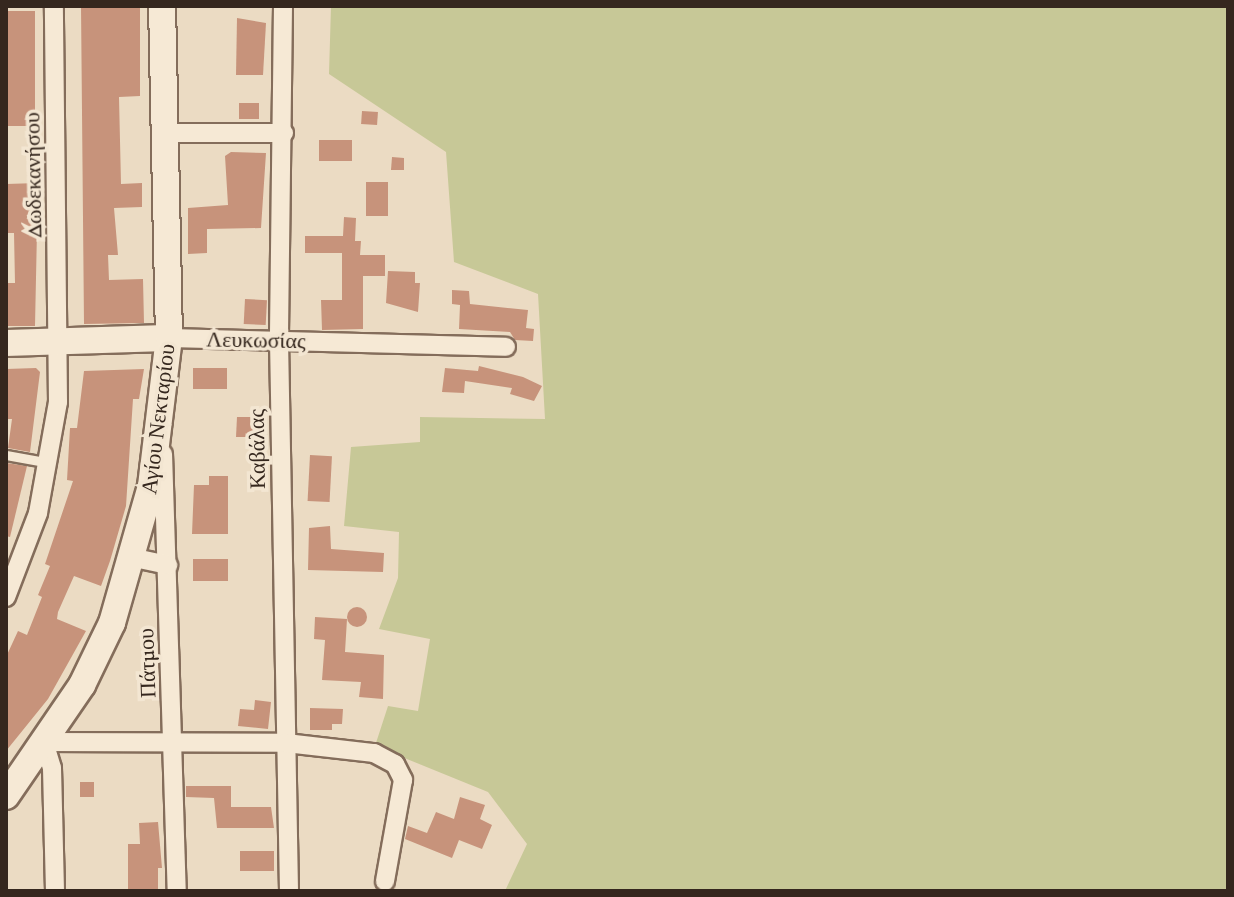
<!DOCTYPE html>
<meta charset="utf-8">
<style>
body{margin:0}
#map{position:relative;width:1234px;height:897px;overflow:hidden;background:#ebdbc3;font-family:"Crimson Pro",serif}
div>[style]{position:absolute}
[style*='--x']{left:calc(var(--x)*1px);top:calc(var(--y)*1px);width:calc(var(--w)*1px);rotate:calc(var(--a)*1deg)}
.green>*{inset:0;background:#c7c897}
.building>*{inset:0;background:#c7937b;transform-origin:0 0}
.round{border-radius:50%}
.roads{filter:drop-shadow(2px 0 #846d5b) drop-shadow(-2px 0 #846d5b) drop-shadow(0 2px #846d5b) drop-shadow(0 -2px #846d5b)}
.lane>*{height:9px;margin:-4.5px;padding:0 4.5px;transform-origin:4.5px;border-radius:4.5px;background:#f6e9d5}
.street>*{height:18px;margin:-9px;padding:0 9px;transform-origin:9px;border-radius:9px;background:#f6e9d5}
.secondary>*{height:26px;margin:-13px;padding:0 13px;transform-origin:13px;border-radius:13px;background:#f6e9d5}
span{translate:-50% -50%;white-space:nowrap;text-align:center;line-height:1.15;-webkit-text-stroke:7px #f3e6d2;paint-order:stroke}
.street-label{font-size:22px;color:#35271e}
.frame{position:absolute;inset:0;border:8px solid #35271e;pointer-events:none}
</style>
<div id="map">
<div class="green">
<div style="clip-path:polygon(331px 6px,1228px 6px,1228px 891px,505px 891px,527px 844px,488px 792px,375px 746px,388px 706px,418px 711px,430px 639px,379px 629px,398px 578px,399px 532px,344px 526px,351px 447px,420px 442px,420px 417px,545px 419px,538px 294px,454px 262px,446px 152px,329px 74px)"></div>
</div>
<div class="building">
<div style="clip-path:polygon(81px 6px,140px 6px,140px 96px,119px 97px,121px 184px,142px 183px,142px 207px,114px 208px,118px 255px,108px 255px,109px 280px,143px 279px,144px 323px,84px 324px)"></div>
<div style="left:35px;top:11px;width:115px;height:29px;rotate:90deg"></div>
<div style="clip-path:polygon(237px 18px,266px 23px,263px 75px,236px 75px)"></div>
<div style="left:239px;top:103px;width:20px;height:16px"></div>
<div style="left:362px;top:111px;width:16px;height:13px;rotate:4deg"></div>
<div style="left:319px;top:140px;width:33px;height:21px"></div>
<div style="clip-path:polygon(231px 152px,266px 153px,261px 228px,207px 229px,207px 253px,188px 254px,188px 208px,228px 205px,225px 156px)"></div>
<div style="clip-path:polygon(392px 157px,404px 158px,404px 170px,391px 170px)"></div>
<div style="left:366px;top:182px;width:22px;height:34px"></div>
<div style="clip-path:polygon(38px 183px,35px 326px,6px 326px,6px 283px,15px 283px,14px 233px,6px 233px,6px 184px)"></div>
<div style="clip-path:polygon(344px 217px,356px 218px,355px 241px,361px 241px,360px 255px,385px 255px,385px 276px,363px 276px,363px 329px,322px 330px,321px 300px,342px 300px,342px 253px,305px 253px,305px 236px,343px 236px)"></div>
<div style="clip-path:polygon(388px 271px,415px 272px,415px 283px,420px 283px,418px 312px,386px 303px)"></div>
<div style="clip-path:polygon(452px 290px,469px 291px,470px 304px,528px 310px,526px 328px,534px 329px,533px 341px,515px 340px,510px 332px,459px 329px,460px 305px,452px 304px)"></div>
<div style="left:245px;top:299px;width:22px;height:25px;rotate:3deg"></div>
<div style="clip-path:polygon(479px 366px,523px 377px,542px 386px,534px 401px,510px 394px,512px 388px,465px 381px,464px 393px,442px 392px,445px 368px,478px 371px)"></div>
<div style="clip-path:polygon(36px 368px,40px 372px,30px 452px,8px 448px,12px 419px,6px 419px,6px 369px)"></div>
<div style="left:193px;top:368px;width:34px;height:21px"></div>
<div style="clip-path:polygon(144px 369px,139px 399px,133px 399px,126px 506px,110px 561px,101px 586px,74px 576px,58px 612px,57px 619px,86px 631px,48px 699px,6px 751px,6px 657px,18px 631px,27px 635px,42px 597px,38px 595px,50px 566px,45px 564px,73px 481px,67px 480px,70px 428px,77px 428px,84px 371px)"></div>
<div style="clip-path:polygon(237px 417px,260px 417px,257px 437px,236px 437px)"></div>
<div style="left:310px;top:455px;width:22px;height:46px;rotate:3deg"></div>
<div style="clip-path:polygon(6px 463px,27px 466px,10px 537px,6px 536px)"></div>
<div style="clip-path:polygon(209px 476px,228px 476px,228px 534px,192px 534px,194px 485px,209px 485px)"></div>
<div style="clip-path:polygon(330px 526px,331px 549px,384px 553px,383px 572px,308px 570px,309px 528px)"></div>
<div style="left:193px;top:559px;width:35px;height:22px"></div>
<div class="round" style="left:347px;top:607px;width:20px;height:20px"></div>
<div style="clip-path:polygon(315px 617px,347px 619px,345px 652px,384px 655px,383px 699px,359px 697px,361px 682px,322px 680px,325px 640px,314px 639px)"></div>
<div style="clip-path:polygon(255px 700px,271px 702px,268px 729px,238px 726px,240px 709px,254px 710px)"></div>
<div style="clip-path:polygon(310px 708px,343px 709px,342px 724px,332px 724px,332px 730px,310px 730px)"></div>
<div style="left:94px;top:782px;width:15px;height:14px;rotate:90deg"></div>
<div style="clip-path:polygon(186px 786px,231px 786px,231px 807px,271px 807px,274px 828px,217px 828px,214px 798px,186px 797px)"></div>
<div style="clip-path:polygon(460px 797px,485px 805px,480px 819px,492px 825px,482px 849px,459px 840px,452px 858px,405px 839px,408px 826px,427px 833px,436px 812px,454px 819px)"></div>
<div style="clip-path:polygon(158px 822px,162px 868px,158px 868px,158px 890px,128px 890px,128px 844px,140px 844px,139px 823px)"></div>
<div style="left:274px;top:851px;width:20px;height:34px;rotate:90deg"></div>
</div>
<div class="roads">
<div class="lane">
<div style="--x:6;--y:455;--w:45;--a:10.3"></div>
</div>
<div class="street">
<div style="--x:283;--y:6;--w:334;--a:90.7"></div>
<div style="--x:279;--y:340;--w:551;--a:88.96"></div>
<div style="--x:163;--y:133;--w:121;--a:0"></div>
<div style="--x:169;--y:338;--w:337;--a:1.5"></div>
<div style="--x:163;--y:454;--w:437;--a:88.2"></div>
<div style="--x:135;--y:558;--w:34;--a:12"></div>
<div style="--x:6;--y:597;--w:90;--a:-69.1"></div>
<div style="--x:38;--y:513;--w:113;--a:-79.8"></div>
<div style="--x:58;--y:402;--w:396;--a:-90.6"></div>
<div style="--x:55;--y:891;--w:123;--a:-91.4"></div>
<div style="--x:52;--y:768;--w:27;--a:-107"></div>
<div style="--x:44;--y:742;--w:242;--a:0.2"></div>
<div style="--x:286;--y:743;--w:89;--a:6.5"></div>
<div style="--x:374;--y:753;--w:24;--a:28"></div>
<div style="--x:395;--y:764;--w:18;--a:63"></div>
<div style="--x:403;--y:780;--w:103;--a:100.1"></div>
</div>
<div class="secondary">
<div style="--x:6;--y:343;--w:163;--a:-1.8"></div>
<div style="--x:6;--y:796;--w:135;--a:-55.6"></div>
<div style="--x:82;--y:685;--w:69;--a:-64.2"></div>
<div style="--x:112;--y:623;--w:142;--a:-74.1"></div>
<div style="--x:151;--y:486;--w:149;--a:-83.1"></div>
<div style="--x:169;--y:338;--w:332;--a:-91.2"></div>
</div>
</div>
<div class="street-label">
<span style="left:33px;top:175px;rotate:-91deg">Δωδεκανήσου</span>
<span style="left:256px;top:340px;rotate:1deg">Λευκωσίας</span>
<span style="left:158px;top:419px;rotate:-83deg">Αγίου Νεκταρίου</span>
<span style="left:257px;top:449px;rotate:-91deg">Καβάλας</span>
<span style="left:147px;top:663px;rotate:-92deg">Πάτμου</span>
</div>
<div class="frame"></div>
</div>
